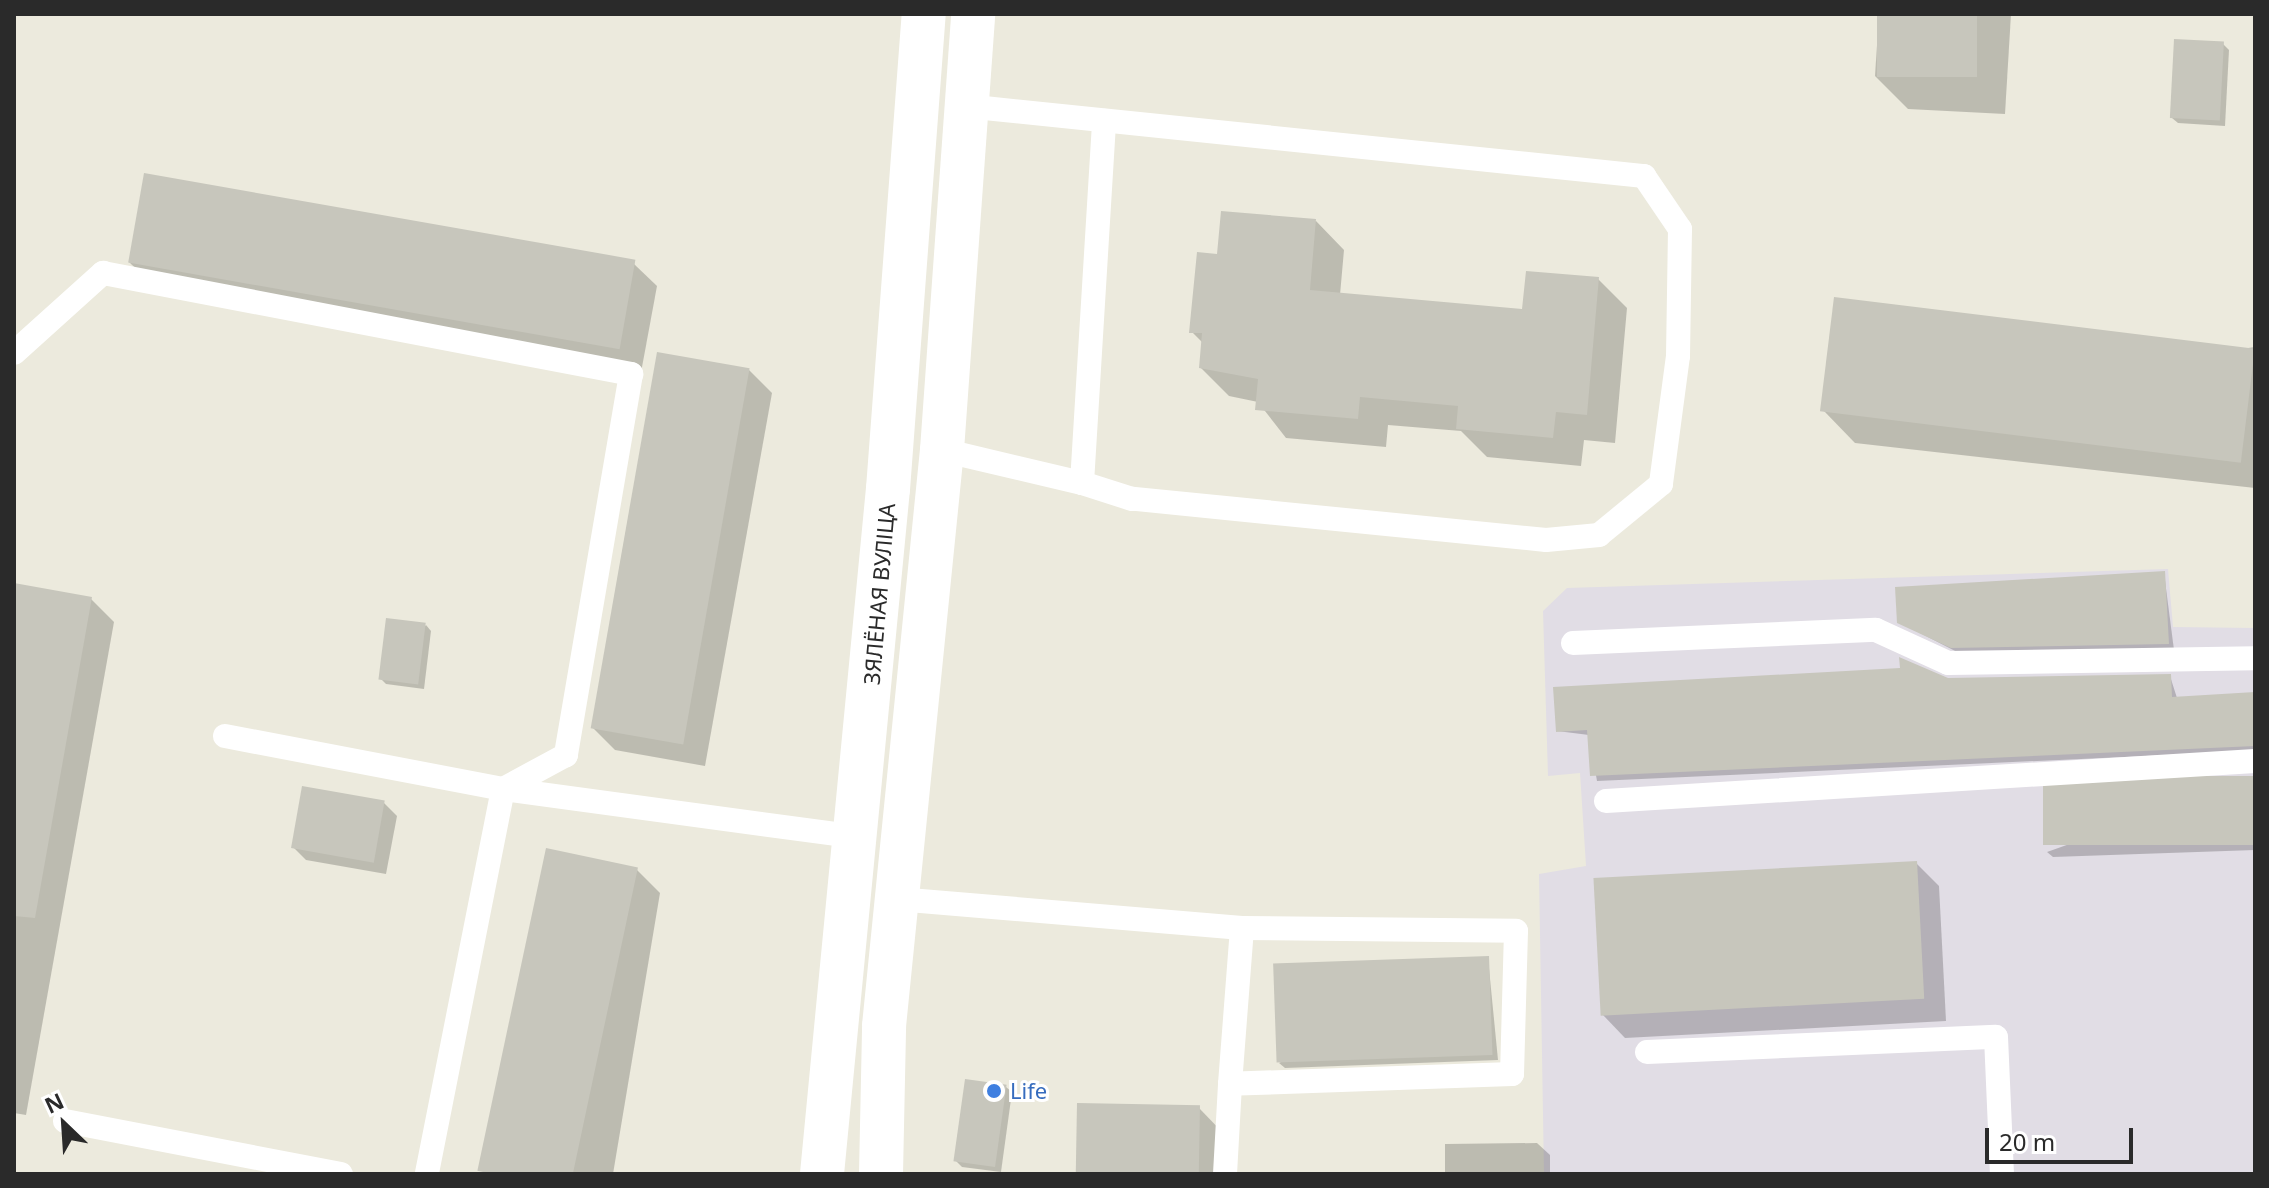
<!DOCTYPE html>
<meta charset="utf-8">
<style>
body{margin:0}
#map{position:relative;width:2269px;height:1188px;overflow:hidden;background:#eceadd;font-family:"Noto Sans",sans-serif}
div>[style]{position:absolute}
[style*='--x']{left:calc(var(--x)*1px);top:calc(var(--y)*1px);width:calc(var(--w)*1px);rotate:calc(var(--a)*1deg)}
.industrial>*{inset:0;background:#e1dde5}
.shadow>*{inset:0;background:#0003}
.building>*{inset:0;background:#c7c6bc;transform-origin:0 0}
.lane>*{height:24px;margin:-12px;padding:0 12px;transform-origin:12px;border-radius:12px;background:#fff}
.secondary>*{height:44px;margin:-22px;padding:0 22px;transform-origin:22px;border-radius:22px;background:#fff}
.dots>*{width:22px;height:22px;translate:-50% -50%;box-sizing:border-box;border:4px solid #fff;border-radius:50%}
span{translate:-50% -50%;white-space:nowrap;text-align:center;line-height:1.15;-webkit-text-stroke:6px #fff;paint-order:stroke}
.street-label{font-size:22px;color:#2a2a2a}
.shop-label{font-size:22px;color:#366cbe}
.left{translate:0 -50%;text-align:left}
.frame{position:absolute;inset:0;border:16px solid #2a2a2a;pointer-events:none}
.north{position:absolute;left:24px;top:1084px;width:80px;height:80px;-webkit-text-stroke:6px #fff;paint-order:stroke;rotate:335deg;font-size:22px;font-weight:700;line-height:32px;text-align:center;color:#2a2a2a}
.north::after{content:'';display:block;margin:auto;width:28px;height:36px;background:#2a2a2a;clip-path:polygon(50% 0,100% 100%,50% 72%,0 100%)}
.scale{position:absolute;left:1985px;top:1128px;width:148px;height:36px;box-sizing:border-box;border:4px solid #2a2a2a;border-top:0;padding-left:10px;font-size:24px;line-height:28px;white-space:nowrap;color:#2a2a2a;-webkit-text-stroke:6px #fff;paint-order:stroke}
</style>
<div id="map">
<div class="industrial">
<div style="clip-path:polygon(2168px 569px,2173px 627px,2255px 628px,2255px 1174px,1544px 1174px,1539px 874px,1586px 866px,1580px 773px,1548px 776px,1543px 611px,1567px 588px)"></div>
</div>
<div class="shadow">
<div style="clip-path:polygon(1879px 14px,2011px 14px,2005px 114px,1908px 109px,1875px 76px)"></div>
<div style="clip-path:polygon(2223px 44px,2229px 50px,2225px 126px,2178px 123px,2172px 118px)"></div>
<div style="clip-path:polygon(1316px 221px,1344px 250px,1340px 295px,1524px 311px,1598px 279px,1627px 308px,1615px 443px,1584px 440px,1581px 466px,1487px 457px,1461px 431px,1388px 425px,1386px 447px,1286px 438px,1258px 402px,1229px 396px,1201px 368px,1203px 343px,1192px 332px,1219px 257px)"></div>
<div style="clip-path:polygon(129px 262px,634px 264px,657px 286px,640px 378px,152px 284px)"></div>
<div style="clip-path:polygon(2255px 347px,2255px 488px,1855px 443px,1823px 410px)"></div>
<div style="clip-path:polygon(749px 370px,772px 393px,705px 766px,615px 750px,592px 727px)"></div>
<div style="clip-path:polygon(2164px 573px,2174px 650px,1959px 653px,1899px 622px)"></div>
<div style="clip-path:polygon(14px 585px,91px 599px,114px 622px,26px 1115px,14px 1113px)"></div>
<div style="clip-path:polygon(426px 625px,431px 631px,424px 689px,386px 684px,380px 678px)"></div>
<div style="clip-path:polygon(2170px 676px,2177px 698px,2255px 694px,2255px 751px,1597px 781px,1589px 735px,1557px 731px,1948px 680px)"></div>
<div style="clip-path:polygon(2255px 778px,2255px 850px,2053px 857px,2047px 852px)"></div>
<div style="clip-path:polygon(384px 803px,397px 816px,386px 874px,306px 860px,293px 847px)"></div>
<div style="clip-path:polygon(1916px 863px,1939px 886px,1946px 1021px,1625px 1038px,1603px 1015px)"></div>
<div style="clip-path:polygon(637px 870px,660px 893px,613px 1174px,496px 1174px)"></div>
<div style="clip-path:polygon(1488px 958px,1498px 1060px,1285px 1068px,1279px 1063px)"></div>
<div style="clip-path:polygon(1006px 1087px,1012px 1092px,1001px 1172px,962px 1167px,956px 1161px)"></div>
<div style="clip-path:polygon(1199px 1108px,1227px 1137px,1226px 1174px,1077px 1174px)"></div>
<div style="clip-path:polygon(1537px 1143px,1550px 1155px,1550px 1174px,1445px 1174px,1445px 1144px)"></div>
</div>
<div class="building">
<div style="left:1877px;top:14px;width:100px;height:63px"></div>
<div style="left:2174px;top:39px;width:50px;height:79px;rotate:3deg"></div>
<div style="left:144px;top:173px;width:499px;height:91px;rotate:10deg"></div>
<div style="clip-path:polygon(1221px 211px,1316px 219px,1310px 290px,1522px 309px,1526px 271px,1599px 277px,1587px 415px,1556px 412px,1553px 438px,1456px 429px,1458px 406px,1360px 397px,1358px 419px,1255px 410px,1258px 379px,1199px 368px,1202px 333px,1189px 333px,1197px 252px,1217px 254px)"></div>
<div style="left:1834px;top:297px;width:424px;height:115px;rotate:7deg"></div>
<div style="left:657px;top:352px;width:94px;height:382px;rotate:10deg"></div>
<div style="clip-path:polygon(2165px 571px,2169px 644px,1951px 648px,1897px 623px,1895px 587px)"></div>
<div style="clip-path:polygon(14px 583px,92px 597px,35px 918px,14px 916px)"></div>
<div style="left:386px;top:618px;width:40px;height:62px;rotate:7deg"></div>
<div style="clip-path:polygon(1899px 657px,1948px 678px,2171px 674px,2172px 697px,2255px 692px,2255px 746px,1590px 776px,1587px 730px,1556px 732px,1553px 687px,1900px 668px)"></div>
<div style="left:2255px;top:776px;width:69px;height:212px;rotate:90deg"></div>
<div style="left:302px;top:786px;width:84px;height:63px;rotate:10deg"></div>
<div style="left:546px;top:848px;width:94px;height:330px;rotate:12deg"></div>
<div style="left:1917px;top:861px;width:138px;height:324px;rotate:87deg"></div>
<div style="left:1489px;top:956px;width:99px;height:216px;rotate:88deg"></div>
<div style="left:965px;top:1079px;width:42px;height:83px;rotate:8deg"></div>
<div style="left:1077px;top:1103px;width:123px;height:71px;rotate:1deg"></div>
</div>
<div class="lane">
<div style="--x:965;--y:106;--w:683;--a:5.89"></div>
<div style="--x:1644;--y:176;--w:64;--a:55.8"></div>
<div style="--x:1680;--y:229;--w:127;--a:90.9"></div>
<div style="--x:1678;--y:356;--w:129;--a:97.6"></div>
<div style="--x:1661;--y:484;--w:80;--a:140.6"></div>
<div style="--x:1599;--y:535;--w:53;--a:174.6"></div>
<div style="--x:1546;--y:540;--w:416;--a:-174.3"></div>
<div style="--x:1132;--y:499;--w:52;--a:-162.3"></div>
<div style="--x:1082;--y:483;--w:363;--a:-86.5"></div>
<div style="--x:14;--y:353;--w:120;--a:-42"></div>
<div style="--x:103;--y:273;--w:538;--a:10.83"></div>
<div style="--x:631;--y:374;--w:387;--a:99.7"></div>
<div style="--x:566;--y:755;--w:72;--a:151.6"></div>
<div style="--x:503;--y:789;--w:356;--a:7.7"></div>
<div style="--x:942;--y:450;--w:144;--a:13.3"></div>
<div style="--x:1573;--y:643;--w:303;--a:-2.5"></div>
<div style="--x:1876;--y:630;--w:79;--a:24.6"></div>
<div style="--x:1948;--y:663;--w:307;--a:-0.9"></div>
<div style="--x:225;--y:736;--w:283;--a:10.8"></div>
<div style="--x:503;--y:789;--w:392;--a:101.2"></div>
<div style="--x:1606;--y:801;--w:650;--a:-3.53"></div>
<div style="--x:897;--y:899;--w:346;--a:4.8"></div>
<div style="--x:1647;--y:1052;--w:349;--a:-2.5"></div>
<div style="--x:1996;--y:1037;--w:137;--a:87.5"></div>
<div style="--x:65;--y:1121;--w:281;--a:10.9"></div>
<div style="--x:1225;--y:1174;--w:90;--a:-86.8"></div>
<div style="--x:1230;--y:1084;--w:156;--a:-85.6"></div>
<div style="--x:1242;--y:928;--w:274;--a:0.6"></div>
<div style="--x:1516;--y:931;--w:143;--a:91.6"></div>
<div style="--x:1512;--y:1074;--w:282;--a:178"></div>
</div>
<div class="secondary">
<div style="--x:822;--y:1174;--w:688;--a:-84.5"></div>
<div style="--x:888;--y:489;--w:476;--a:-85.7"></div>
<div style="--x:881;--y:1174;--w:148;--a:-88.8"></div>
<div style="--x:884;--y:1026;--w:579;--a:-84.25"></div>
<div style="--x:942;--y:450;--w:437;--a:-85.9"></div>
</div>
<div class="dots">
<div style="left:994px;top:1091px;background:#3f7fe0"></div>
</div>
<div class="street-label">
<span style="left:879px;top:594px;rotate:-85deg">ЗЯЛЁНАЯ ВУЛІЦА</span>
</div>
<div class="shop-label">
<span class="left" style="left:1010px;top:1091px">Life</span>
</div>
<div class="frame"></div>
<div class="north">N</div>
<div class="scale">20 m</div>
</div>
